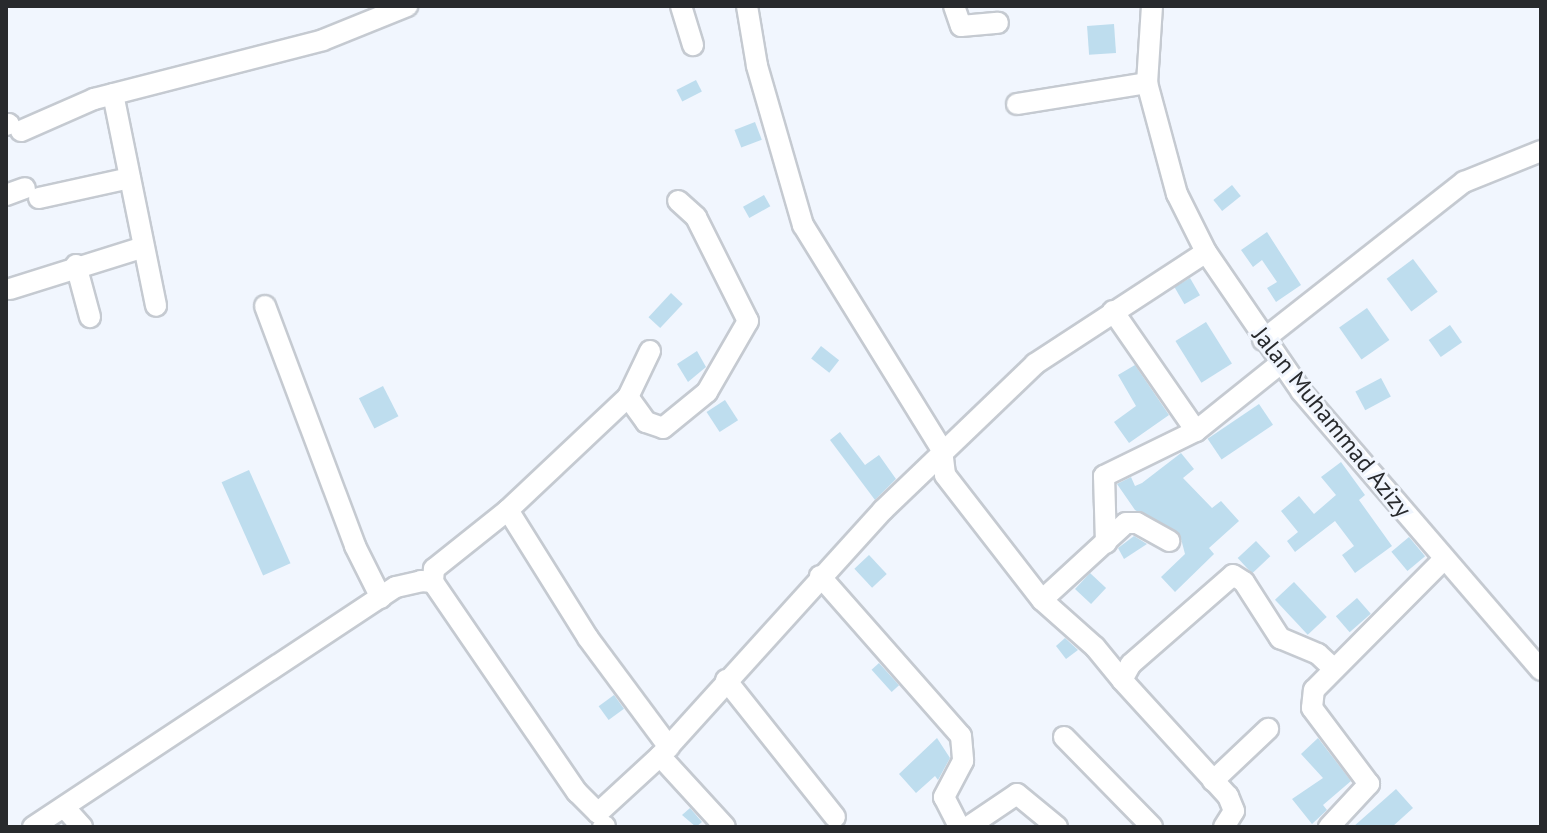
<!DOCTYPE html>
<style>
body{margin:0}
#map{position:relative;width:1547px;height:833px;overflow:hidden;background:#f1f6fe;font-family:"PT Sans",sans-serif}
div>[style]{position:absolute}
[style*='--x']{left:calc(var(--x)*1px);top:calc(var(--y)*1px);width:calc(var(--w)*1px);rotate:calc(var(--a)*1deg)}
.building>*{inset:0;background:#beddee;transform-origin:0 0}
.roads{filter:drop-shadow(2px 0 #c5cad1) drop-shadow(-2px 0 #c5cad1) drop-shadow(0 2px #c5cad1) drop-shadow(0 -2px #c5cad1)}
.minor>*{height:20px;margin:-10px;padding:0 10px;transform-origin:10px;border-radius:10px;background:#fff}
span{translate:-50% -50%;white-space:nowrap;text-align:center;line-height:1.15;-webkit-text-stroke:6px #f1f6fe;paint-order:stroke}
.street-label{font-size:24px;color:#282a2d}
.frame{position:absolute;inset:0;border:8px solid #282a2d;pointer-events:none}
</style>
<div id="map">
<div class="building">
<div style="left:1114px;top:24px;width:29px;height:27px;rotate:86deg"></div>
<div style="left:696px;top:80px;width:13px;height:22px;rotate:63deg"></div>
<div style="left:755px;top:122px;width:19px;height:22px;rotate:69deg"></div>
<div style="left:1232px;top:185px;width:14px;height:24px;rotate:51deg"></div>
<div style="left:764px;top:195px;width:13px;height:24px;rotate:61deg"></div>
<div style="clip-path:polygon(1267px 232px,1301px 285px,1276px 302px,1267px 288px,1277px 282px,1262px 260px,1253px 267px,1241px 250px)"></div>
<div style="left:1413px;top:259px;width:41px;height:33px;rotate:53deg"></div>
<div style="left:1190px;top:278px;width:20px;height:18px;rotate:60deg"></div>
<div style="left:671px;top:293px;width:16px;height:33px;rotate:43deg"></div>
<div style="left:1367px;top:308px;width:39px;height:34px;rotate:55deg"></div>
<div style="left:1206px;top:322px;width:49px;height:36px;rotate:58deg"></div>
<div style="left:1450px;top:325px;width:21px;height:26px;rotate:55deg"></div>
<div style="left:821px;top:346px;width:23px;height:16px;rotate:38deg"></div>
<div style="clip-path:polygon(697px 351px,706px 367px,688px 382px,677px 364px)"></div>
<div style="clip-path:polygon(1135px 365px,1169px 415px,1129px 443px,1114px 422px,1136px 406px,1118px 375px)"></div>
<div style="left:1381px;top:378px;width:21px;height:29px;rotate:62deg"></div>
<div style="left:383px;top:386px;width:34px;height:27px;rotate:63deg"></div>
<div style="left:725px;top:400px;width:24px;height:22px;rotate:57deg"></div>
<div style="left:1259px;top:404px;width:25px;height:62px;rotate:56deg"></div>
<div style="clip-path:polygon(840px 432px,865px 465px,879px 455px,896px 479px,875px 500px,830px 440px)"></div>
<div style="clip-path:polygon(1181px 453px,1194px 469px,1183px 478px,1212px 508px,1221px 501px,1239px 521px,1209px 548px,1214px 554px,1175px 592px,1161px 577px,1185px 554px,1180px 535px,1135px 510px,1117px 484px,1131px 477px,1135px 486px,1142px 483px)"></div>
<div style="clip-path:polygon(1341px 462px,1365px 495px,1359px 500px,1392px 546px,1355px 573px,1342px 555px,1354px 546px,1335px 521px,1295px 552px,1287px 541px,1298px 532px,1281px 511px,1299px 496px,1314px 514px,1336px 495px,1321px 477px)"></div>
<div style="left:249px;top:470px;width:102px;height:30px;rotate:66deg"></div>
<div style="clip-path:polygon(1134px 536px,1147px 544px,1124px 559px,1118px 548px)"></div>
<div style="left:1409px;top:537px;width:25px;height:23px;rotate:50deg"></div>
<div style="left:1256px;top:541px;width:21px;height:25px;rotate:47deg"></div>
<div style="left:869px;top:555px;width:26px;height:20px;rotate:47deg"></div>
<div style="left:1090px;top:573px;width:22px;height:22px;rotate:43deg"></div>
<div style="left:1294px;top:582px;width:48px;height:26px;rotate:47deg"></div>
<div style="left:1357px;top:598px;width:21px;height:28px;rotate:49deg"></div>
<div style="clip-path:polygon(1065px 638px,1078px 650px,1066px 659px,1056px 646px)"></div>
<div style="left:879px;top:663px;width:30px;height:10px;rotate:48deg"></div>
<div style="left:614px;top:695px;width:17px;height:19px;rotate:54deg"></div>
<div style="clip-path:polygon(937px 738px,950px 758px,938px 780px,935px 776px,916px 793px,899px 774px)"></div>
<div style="clip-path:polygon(1318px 738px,1351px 781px,1323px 805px,1327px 810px,1312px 824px,1292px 799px,1323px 778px,1301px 754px)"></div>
<div style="clip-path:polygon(1396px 789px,1413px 808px,1392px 827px,1353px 827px)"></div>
<div style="clip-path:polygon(690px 808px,702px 822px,696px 827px,682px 815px)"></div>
</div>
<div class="roads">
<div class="minor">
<div style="--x:681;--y:6;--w:41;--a:72.9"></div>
<div style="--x:747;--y:6;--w:61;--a:80.5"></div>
<div style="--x:757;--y:66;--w:166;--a:73.9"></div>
<div style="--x:803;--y:225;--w:264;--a:58.3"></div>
<div style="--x:942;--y:450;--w:25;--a:83"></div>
<div style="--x:945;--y:475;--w:158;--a:52.2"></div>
<div style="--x:1042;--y:600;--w:71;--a:41.6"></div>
<div style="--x:1095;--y:647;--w:43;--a:50.7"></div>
<div style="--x:1122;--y:680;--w:18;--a:-61"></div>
<div style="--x:1131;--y:664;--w:135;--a:-41.1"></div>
<div style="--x:1233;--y:575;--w:13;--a:32"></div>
<div style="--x:1244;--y:582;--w:67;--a:57.3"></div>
<div style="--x:1280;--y:638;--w:41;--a:22.8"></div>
<div style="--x:1318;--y:654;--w:21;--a:43"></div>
<div style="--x:954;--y:6;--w:21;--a:71"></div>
<div style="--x:961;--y:26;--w:37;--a:-5"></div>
<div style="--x:1152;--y:6;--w:77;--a:93.7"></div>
<div style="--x:1147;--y:83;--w:115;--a:74.9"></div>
<div style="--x:1177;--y:194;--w:65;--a:63.4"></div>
<div style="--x:1206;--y:252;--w:168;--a:55.6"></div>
<div style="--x:1301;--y:391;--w:368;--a:49.3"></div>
<div style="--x:113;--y:94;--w:216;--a:78.5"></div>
<div style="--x:1017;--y:104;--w:132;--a:-9.2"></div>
<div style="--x:6;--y:125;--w:3;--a:-18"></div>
<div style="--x:21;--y:131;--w:80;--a:-23.7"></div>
<div style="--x:94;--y:99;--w:236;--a:-14.4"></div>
<div style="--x:323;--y:40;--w:91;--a:-22"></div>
<div style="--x:6;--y:195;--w:20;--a:-20"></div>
<div style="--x:39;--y:198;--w:93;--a:-12.4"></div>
<div style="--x:76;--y:265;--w:54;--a:74.9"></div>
<div style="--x:10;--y:289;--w:140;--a:-17.4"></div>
<div style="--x:265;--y:306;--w:256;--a:69.4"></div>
<div style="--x:355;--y:546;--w:58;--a:63.4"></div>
<div style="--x:1113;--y:311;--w:146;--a:55.3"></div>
<div style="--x:1263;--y:340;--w:256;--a:-38.2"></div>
<div style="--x:1464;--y:182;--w:83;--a:-21.9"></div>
<div style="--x:650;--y:351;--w:51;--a:115.6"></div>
<div style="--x:628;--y:397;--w:31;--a:54"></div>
<div style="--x:646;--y:422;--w:18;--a:19"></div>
<div style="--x:663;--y:428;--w:57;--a:-39.3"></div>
<div style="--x:707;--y:392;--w:82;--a:-60"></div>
<div style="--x:748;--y:321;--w:116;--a:-116.6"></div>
<div style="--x:696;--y:217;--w:24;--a:-138"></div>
<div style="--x:508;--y:510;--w:151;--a:58"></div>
<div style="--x:588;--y:638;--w:136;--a:53.4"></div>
<div style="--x:1106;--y:543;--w:67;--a:-91.7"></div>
<div style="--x:1104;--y:476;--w:102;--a:-26.1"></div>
<div style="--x:1196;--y:431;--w:109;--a:-38.7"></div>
<div style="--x:820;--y:576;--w:213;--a:48.6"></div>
<div style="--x:961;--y:736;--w:25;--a:85"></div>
<div style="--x:963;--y:761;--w:41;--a:117.8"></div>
<div style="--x:944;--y:797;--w:34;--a:63"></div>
<div style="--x:433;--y:582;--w:13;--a:-86"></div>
<div style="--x:434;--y:569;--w:95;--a:-38.6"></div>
<div style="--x:508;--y:510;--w:165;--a:-43.3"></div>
<div style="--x:1042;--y:600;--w:114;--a:-42.5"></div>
<div style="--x:1126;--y:523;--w:11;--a:0"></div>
<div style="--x:1137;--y:523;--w:37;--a:29"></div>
<div style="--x:726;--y:680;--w:175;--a:51.5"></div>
<div style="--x:1122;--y:680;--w:157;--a:47.6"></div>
<div style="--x:1228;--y:796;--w:16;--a:68"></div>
<div style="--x:1234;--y:811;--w:19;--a:122"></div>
<div style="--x:1064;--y:737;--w:126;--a:45.6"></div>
<div style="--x:660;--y:756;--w:96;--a:47.5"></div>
<div style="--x:1213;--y:781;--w:76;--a:-43.4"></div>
<div style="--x:64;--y:807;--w:27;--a:48"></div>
<div style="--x:33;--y:827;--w:435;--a:-33.5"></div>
<div style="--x:396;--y:587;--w:26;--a:-13"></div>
<div style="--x:421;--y:581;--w:12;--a:5"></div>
<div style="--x:433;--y:582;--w:255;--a:55.6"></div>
<div style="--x:577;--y:792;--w:30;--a:45"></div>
<div style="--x:598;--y:813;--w:84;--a:-42.6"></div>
<div style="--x:660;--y:756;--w:332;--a:-47.8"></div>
<div style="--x:883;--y:510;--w:211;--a:-43.8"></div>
<div style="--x:1035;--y:364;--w:204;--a:-33.2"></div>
<div style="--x:603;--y:827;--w:2;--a:-27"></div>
<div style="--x:968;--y:827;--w:59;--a:-34"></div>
<div style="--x:1017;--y:794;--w:52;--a:39.5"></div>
<div style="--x:1329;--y:827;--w:59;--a:-47.1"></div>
<div style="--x:1369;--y:784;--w:95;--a:-126.9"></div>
<div style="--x:1312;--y:708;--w:18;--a:-84"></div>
<div style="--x:1314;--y:690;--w:185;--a:-45.2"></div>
</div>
</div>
<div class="street-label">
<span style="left:1332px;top:422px;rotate:51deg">Jalan Muhammad Azizy</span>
</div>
<div class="frame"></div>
</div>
